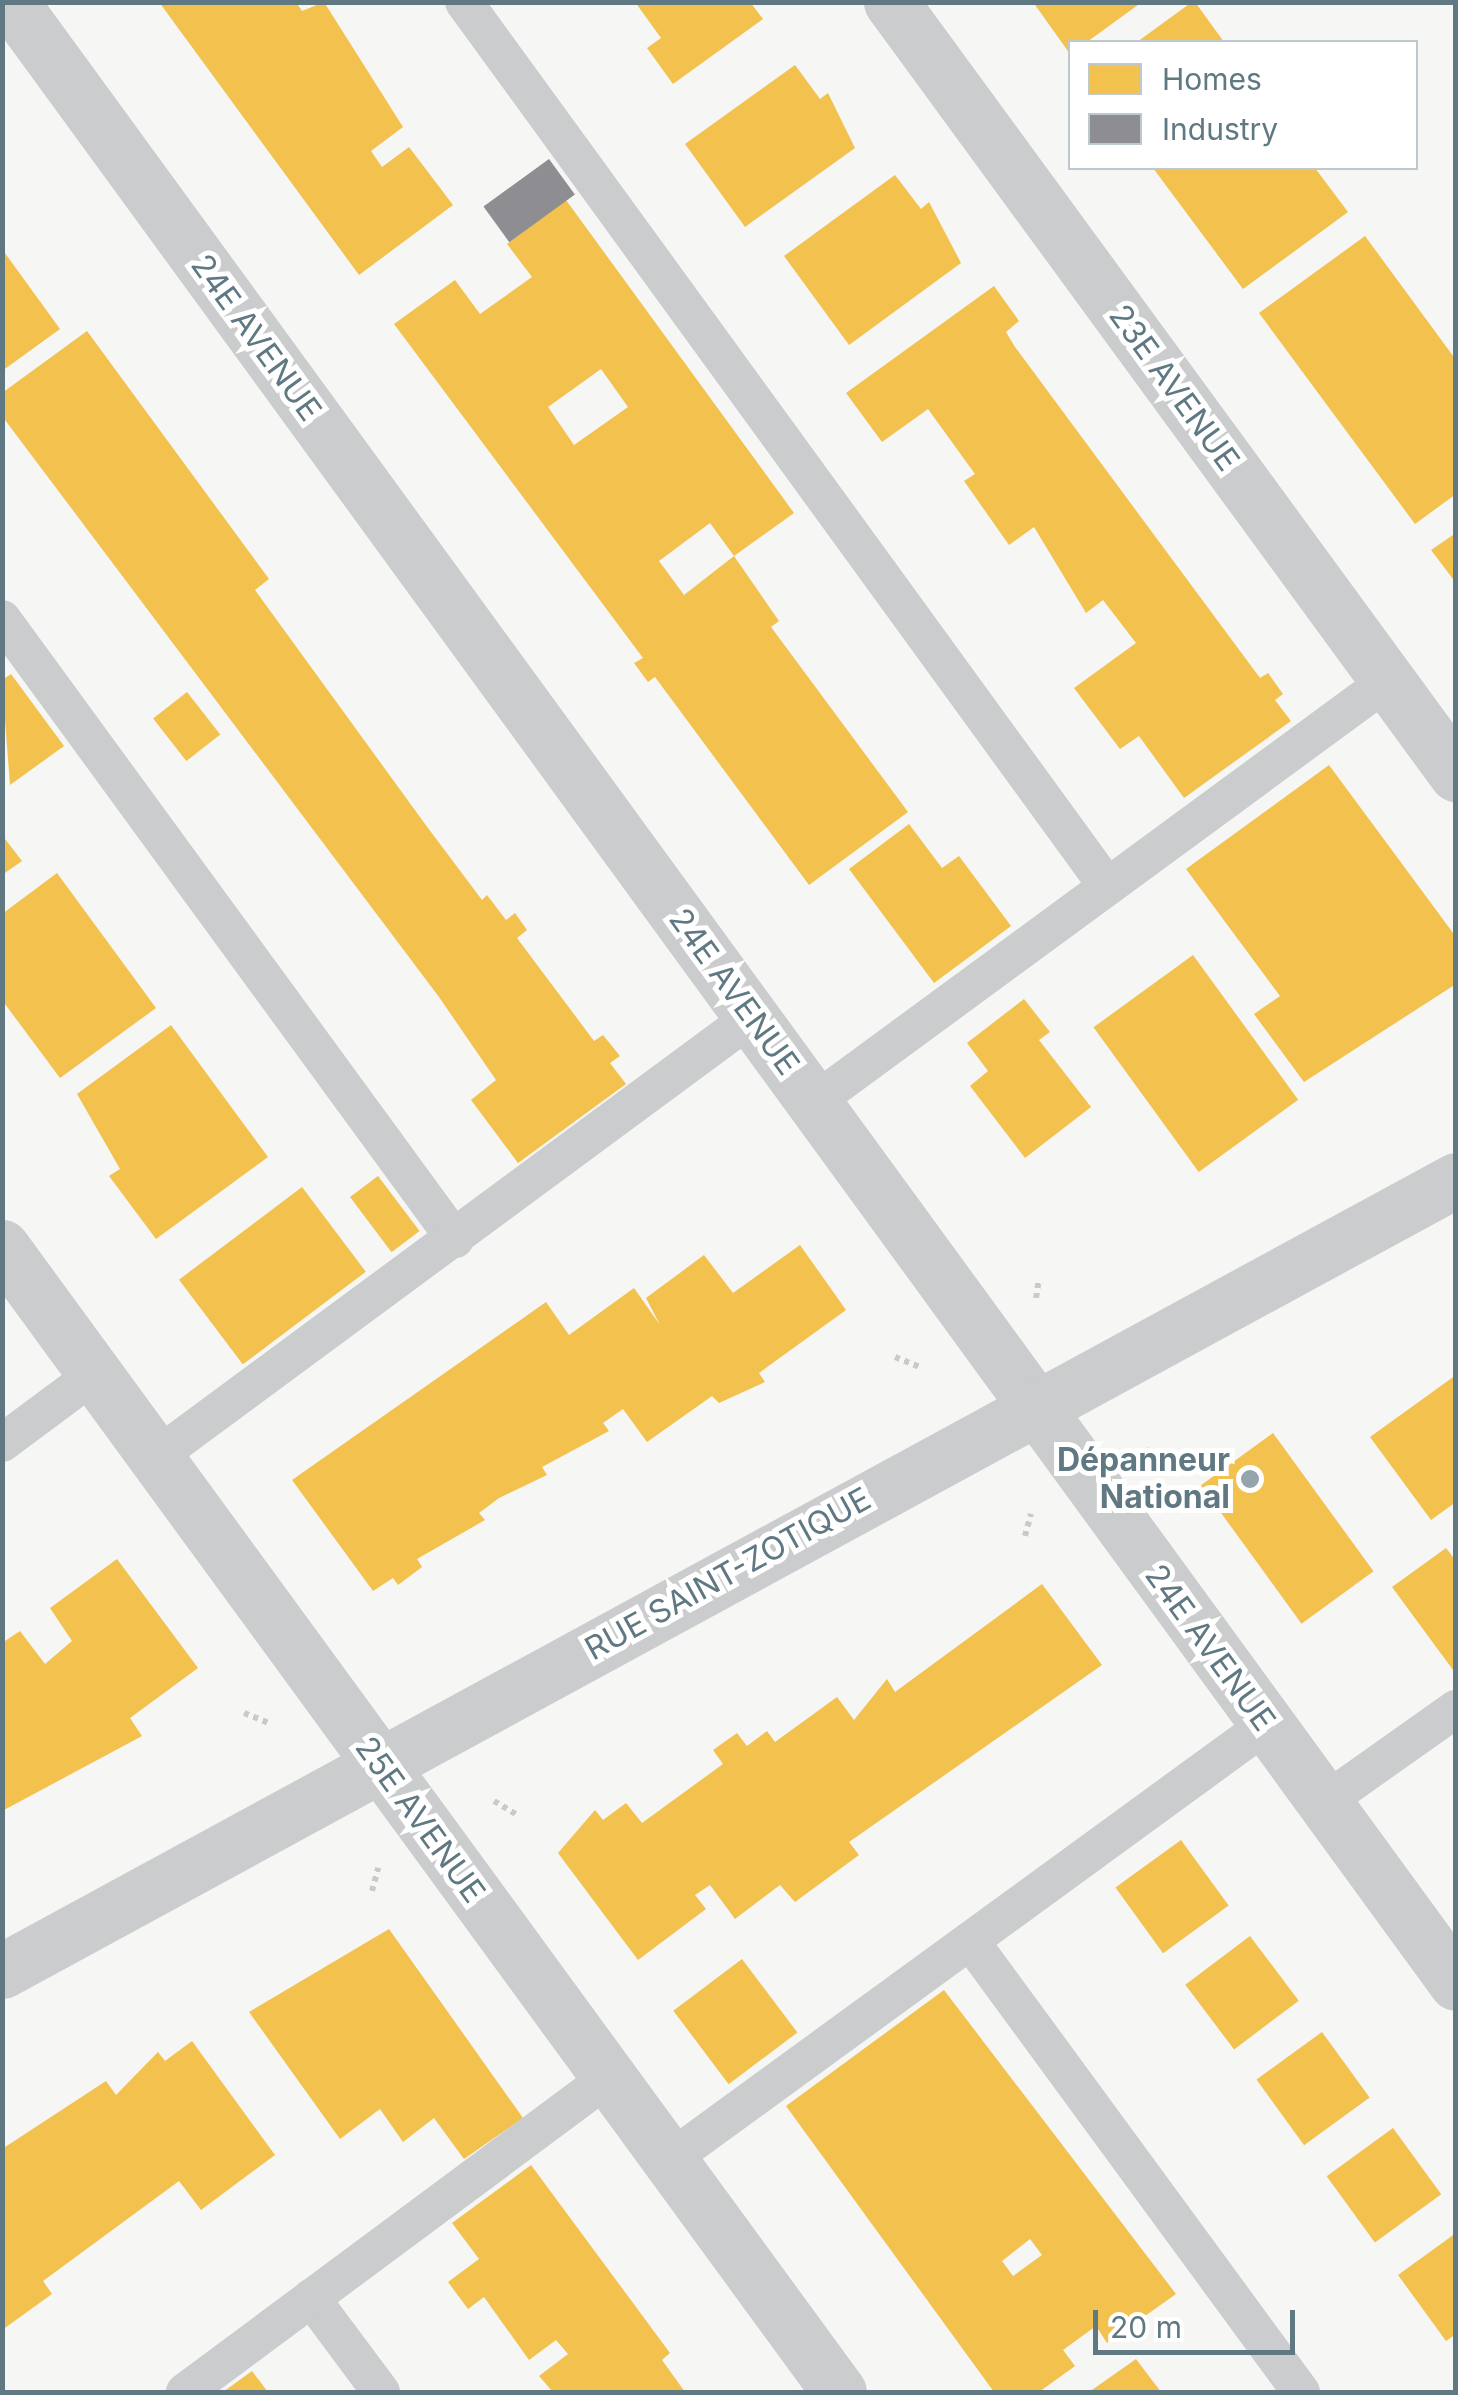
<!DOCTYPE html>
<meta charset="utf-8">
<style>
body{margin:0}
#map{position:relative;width:1458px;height:2395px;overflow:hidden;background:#f6f6f5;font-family:Inter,sans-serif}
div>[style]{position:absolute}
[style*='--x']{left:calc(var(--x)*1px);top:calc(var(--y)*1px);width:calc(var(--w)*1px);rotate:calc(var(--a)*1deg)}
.homes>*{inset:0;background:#f2c14e;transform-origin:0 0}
.industry>*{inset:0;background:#8d8d92;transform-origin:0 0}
.path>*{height:6px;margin-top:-3px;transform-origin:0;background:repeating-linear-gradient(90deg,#c9caca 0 5px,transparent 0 10px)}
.service>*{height:38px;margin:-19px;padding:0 19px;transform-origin:19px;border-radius:19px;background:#cbcccd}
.minor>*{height:55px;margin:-27.5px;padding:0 27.5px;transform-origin:27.5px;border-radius:27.5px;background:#cbcccd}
.tertiary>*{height:55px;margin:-27.5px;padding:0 27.5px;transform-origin:27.5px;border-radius:27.5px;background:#cbcccd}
.dots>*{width:28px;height:28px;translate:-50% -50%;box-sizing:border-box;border:5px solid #fff;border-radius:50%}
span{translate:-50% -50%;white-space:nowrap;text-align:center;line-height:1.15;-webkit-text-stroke:10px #fff;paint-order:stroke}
.street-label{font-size:32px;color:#607882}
.poi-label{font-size:32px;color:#607882;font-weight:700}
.right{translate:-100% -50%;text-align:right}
.frame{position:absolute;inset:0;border:5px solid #607882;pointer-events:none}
.legend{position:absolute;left:1068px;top:40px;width:350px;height:130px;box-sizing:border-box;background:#fff;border:2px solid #bfc9cd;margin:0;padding:12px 18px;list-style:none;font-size:30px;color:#607882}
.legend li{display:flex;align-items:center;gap:20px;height:50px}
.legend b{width:50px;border:2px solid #bfc9cd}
.scale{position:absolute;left:1093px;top:2310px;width:202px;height:45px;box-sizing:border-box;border:5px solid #607882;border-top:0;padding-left:12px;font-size:30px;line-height:35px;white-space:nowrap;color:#607882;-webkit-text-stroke:8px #fff;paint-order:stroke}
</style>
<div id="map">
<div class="homes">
<div style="clip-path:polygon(159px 2px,296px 2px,302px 11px,324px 2px,403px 127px,371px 151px,382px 167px,409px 147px,453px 205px,359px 275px)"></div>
<div style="clip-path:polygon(635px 2px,750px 2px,763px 19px,673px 84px,647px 48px,661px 38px)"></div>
<div style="clip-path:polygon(1033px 2px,1142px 2px,1087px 42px,1070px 42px,1070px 54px)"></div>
<div style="clip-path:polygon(1195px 2px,1224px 42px,1137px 42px,1192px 2px)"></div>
<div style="clip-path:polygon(795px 65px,820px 99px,828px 93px,855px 148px,745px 227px,685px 144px)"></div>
<div style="clip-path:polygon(1153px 168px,1315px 168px,1348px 212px,1243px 289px)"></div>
<div style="clip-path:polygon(895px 175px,921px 209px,929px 202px,961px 263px,849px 345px,784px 256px)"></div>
<div style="clip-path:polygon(evenodd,566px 200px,794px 513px,734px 556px,710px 523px,659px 561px,684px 595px,734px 556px,779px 621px,771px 627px,908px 812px,809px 885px,655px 677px,648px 682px,634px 663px,643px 658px,394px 324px,455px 280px,480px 314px,532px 277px,507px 244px,566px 200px,601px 369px,628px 407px,574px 445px,548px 407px,601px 369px)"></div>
<div style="clip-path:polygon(1365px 236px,1456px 360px,1456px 494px,1415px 524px,1259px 313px)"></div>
<div style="clip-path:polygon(2px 249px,60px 329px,2px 371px)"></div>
<div style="clip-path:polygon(994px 286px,1019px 321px,1006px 332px,1015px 347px,1260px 678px,1268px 673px,1283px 694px,1275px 700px,1291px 721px,1184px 798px,1139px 736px,1120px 749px,1074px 688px,1136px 643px,1103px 600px,1086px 613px,1034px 527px,1009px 545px,964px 481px,975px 474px,928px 409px,882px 442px,846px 393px)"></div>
<div style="clip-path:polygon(87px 331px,269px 579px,255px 590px,425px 824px,482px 900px,487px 895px,506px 920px,515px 913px,527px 930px,517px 938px,594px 1041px,603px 1035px,620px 1056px,610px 1063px,626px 1084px,518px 1163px,471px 1100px,496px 1080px,439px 997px,2px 416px,2px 393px)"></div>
<div style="clip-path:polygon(1456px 533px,1456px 583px,1431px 550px)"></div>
<div style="clip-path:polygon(11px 674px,64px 746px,10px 785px,2px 680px)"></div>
<div style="left:187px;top:692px;width:54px;height:43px;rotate:52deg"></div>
<div style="clip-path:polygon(1329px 765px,1456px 937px,1456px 984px,1304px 1082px,1254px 1014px,1280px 996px,1186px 869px)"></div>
<div style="clip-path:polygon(909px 824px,942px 868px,959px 856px,1011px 926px,934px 983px,849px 869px)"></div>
<div style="clip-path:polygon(2px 835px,22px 861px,2px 875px)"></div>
<div style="clip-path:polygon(57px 873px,156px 1008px,60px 1078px,2px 1000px,2px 914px)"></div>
<div style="left:1193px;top:955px;width:179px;height:123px;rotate:54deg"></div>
<div style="clip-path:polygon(1024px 999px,1050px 1032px,1039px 1040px,1091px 1107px,1025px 1158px,970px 1086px,988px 1071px,967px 1043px)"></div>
<div style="clip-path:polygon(171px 1025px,268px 1157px,156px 1239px,109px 1176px,120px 1169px,77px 1094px)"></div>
<div style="left:378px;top:1176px;width:69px;height:35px;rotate:53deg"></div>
<div style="left:302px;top:1187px;width:106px;height:154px;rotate:53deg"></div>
<div style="clip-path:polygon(800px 1245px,846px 1310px,759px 1373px,765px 1382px,719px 1403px,712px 1396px,647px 1442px,623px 1409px,603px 1423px,609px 1431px,542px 1467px,547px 1475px,499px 1498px,479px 1513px,485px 1520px,417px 1559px,422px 1567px,398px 1585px,393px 1578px,373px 1591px,292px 1480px,546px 1302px,569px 1335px,634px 1288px,660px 1325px,646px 1298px,704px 1255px,733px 1293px)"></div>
<div style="clip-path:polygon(1456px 1375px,1456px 1502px,1431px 1520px,1370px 1437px)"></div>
<div style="left:1273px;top:1433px;width:171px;height:89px;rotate:54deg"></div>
<div style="clip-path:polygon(1446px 1548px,1456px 1561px,1456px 1674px,1392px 1587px)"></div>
<div style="clip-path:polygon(117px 1559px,198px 1668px,130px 1718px,142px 1736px,4px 1810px,2px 1643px,20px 1631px,45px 1664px,72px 1641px,50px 1608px)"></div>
<div style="clip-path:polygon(1042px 1584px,1102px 1665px,849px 1842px,859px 1855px,795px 1902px,780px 1885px,735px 1919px,710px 1885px,695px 1895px,706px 1909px,638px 1960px,558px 1853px,595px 1810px,603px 1820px,626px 1803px,642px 1823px,723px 1764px,713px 1750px,737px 1733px,747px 1746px,767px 1731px,775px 1742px,837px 1697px,854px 1720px,887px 1679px,895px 1692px)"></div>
<div style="left:1181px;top:1840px;width:81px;height:81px;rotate:54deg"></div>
<div style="clip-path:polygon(389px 1929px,523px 2118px,464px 2159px,434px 2118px,403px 2142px,380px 2109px,340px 2139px,249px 2012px)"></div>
<div style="left:1250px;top:1936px;width:81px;height:81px;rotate:53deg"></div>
<div style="left:742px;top:1959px;width:92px;height:86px;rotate:53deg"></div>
<div style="clip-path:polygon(evenodd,944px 1990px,1176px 2294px,1107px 2343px,1096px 2326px,1063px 2350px,1075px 2366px,1039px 2392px,994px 2392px,786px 2106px,944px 1990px,1030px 2239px,1042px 2255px,1013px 2276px,1002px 2261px,1030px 2239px)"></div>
<div style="left:1322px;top:2032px;width:81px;height:81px;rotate:54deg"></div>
<div style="clip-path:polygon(192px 2041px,275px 2155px,201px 2210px,179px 2181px,43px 2281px,52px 2294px,2px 2330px,2px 2149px,106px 2081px,116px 2095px,158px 2052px,165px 2061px)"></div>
<div style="left:1393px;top:2128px;width:82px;height:82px;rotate:54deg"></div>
<div style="clip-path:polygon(531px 2165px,670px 2353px,662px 2360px,685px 2392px,553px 2392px,539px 2376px,568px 2354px,556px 2340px,529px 2360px,484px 2297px,468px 2309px,448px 2282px,479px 2259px,452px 2223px)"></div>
<div style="clip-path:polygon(1456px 2233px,1456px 2334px,1446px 2341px,1398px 2275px)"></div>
<div style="clip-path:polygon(1136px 2359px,1161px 2392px,1089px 2392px)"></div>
<div style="clip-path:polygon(252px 2371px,268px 2392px,223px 2392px)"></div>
</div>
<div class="industry">
<div style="left:549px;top:159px;width:44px;height:81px;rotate:54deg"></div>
</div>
<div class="path">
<div style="--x:1036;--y:1298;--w:19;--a:-81"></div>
<div style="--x:895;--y:1357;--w:27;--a:22"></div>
<div style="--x:1146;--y:1450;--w:28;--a:18"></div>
<div style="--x:1025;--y:1536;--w:23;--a:-75"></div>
<div style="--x:244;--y:1713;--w:27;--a:22"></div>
<div style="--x:494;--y:1801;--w:27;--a:31"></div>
<div style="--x:372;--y:1891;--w:24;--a:-75"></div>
</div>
<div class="service">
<div style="--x:464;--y:2;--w:1088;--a:53.97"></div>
<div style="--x:2;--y:619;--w:768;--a:53.85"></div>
<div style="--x:814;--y:1102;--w:713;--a:-36.28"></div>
<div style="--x:2;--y:1443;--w:116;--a:-36.6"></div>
<div style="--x:156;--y:1457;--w:741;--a:-36.44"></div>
<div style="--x:1323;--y:1803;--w:163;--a:-35.3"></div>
<div style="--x:971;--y:1942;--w:558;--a:53.75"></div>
<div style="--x:669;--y:2160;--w:739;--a:-36.08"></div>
<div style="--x:311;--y:2298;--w:117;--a:53.3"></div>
<div style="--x:185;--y:2392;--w:527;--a:-36.59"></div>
</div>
<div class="minor">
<div style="--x:11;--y:2;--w:2452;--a:53.89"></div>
<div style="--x:891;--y:2;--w:957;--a:53.8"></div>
<div style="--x:2;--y:1247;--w:1418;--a:53.83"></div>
</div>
<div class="tertiary">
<div style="--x:2;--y:1971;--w:1655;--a:-28.55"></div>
</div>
<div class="dots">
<div style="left:1250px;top:1479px;background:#94a4aa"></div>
</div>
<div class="street-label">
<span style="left:256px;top:338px;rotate:54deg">24E AVENUE</span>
<span style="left:1174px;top:388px;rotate:54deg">23E AVENUE</span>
<span style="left:734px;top:992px;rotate:54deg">24E AVENUE</span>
<span style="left:728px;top:1574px;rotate:-29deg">RUE SAINT-ZOTIQUE</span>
<span style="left:1210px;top:1648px;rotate:54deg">24E AVENUE</span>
<span style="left:420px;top:1820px;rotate:54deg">25E AVENUE</span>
</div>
<div class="poi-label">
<span class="right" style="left:1230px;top:1479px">Dépanneur<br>National</span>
</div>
<div class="frame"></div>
<ul class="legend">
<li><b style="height:28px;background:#f2c14e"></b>Homes</li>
<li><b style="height:28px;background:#8d8d92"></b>Industry</li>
</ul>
<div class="scale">20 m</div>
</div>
